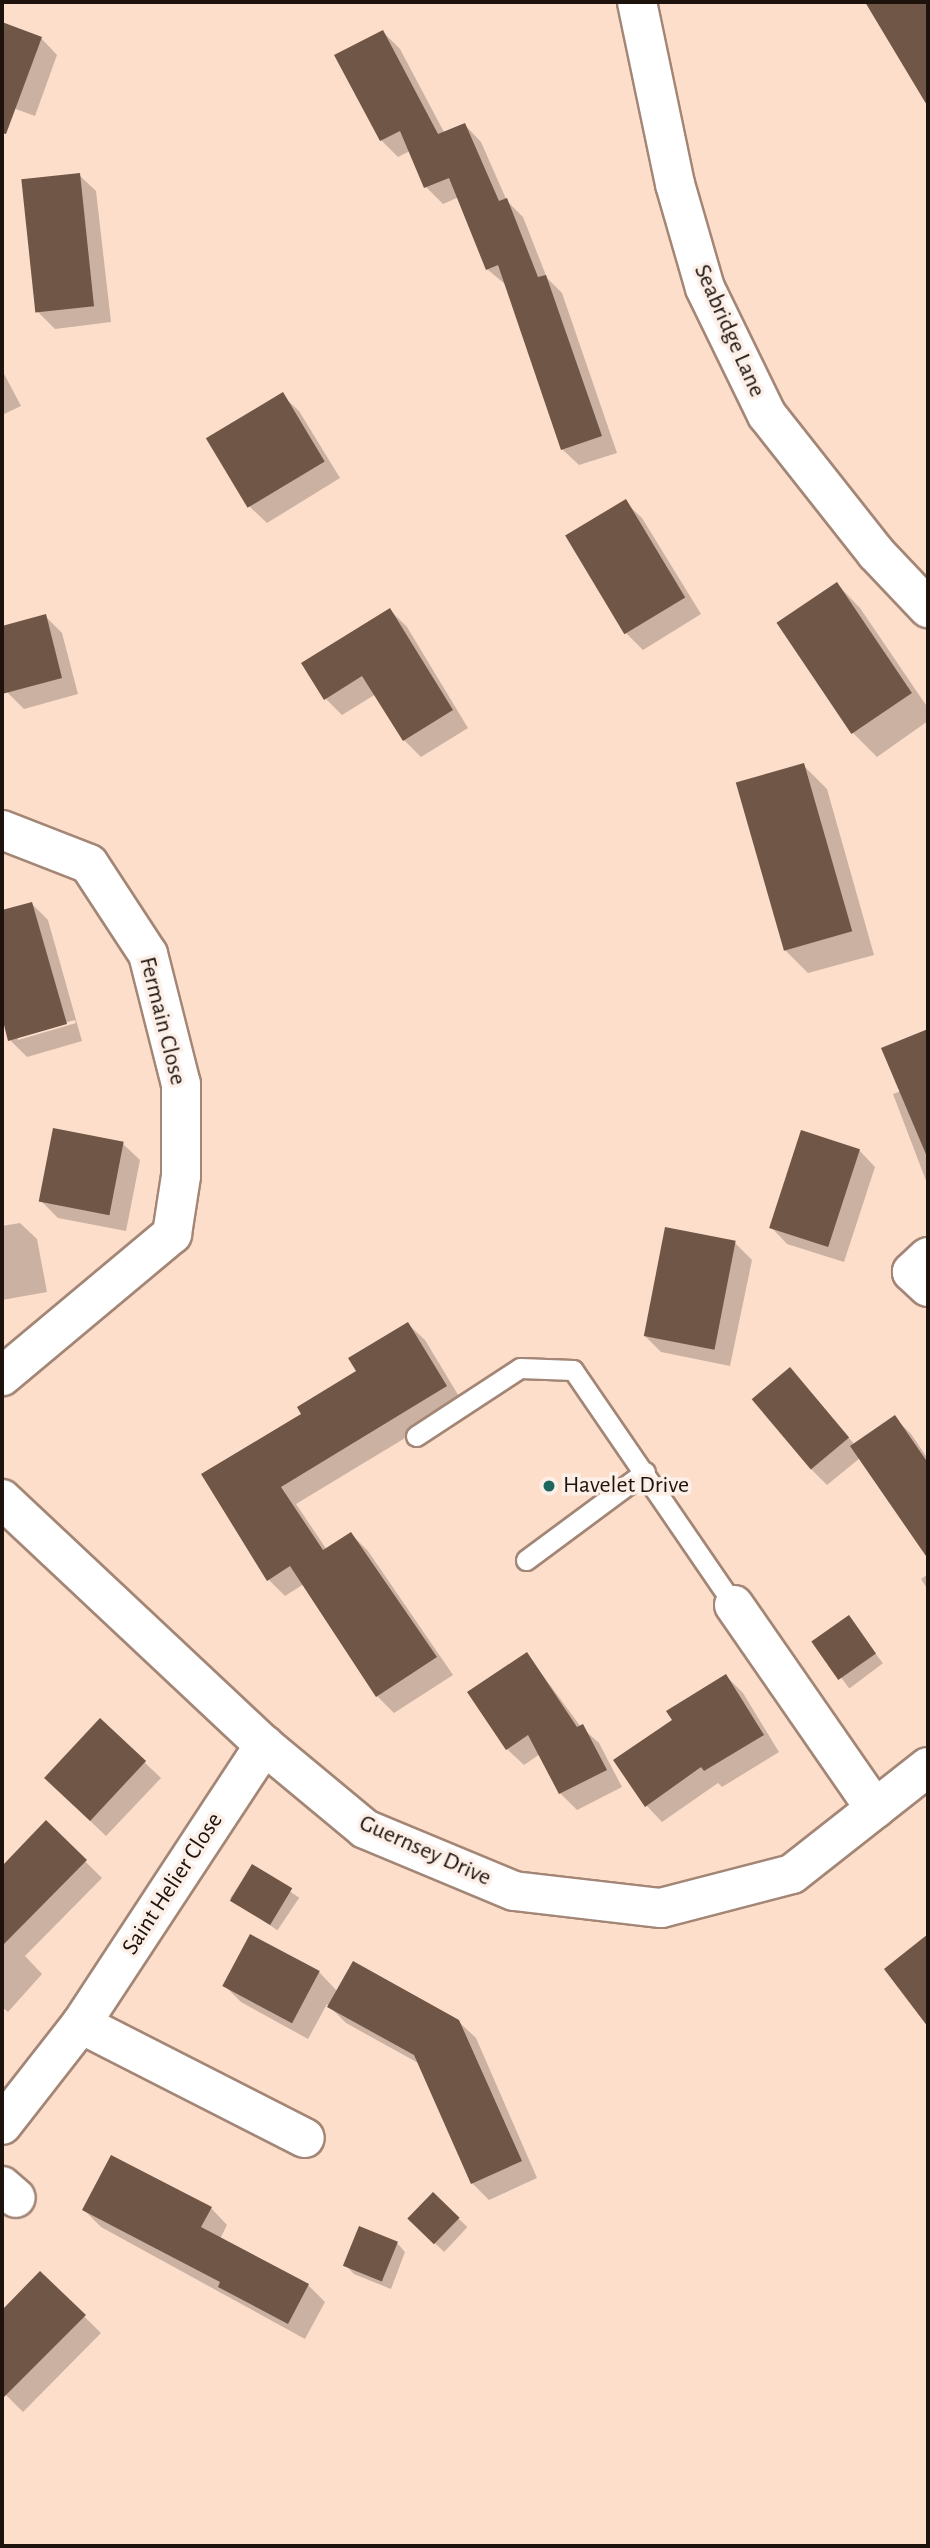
<!DOCTYPE html>
<style>
body{margin:0}
#map{position:relative;width:930px;height:2548px;overflow:hidden;background:#fddecb;font-family:"Alegreya Sans",sans-serif}
div>[style]{position:absolute}
[style*='--x']{left:calc(var(--x)*1px);top:calc(var(--y)*1px);width:calc(var(--w)*1px);rotate:calc(var(--a)*1deg)}
.shadow>*{inset:0;background:#0003;transform-origin:0 0}
.building>*{inset:0;background:#705646;transform-origin:0 0}
.roads{filter:drop-shadow(2px 0 #a38676) drop-shadow(-2px 0 #a38676) drop-shadow(0 2px #a38676) drop-shadow(0 -2px #a38676)}
.lane>*{height:19px;margin:-9.5px;padding:0 9.5px;transform-origin:9.5px;border-radius:9.5px;background:#fff}
.street>*{height:38px;margin:-19px;padding:0 19px;transform-origin:19px;border-radius:19px;background:#fff}
.secondary>*{height:38px;margin:-19px;padding:0 19px;transform-origin:19px;border-radius:19px;background:#fff}
.dots>*{width:19px;height:19px;translate:-50% -50%;box-sizing:border-box;border:4px solid #fcefe8;border-radius:50%}
span{translate:-50% -50%;white-space:nowrap;text-align:center;line-height:1.15;-webkit-text-stroke:7px #fcefe8;paint-order:stroke}
.street-label{font-size:24px;color:#1d130c}
.poi-label{font-size:24px;color:#1d130c}
.left{translate:0 -50%;text-align:left}
.frame{position:absolute;inset:0;border:4px solid #1d130c;pointer-events:none}
</style>
<div id="map">
<div class="shadow">
<div style="clip-path:polygon(867px 2px,928px 2px,928px 93px,912px 77px)"></div>
<div style="clip-path:polygon(2px 24px,41px 38px,57px 55px,35px 116px,2px 104px)"></div>
<div style="clip-path:polygon(383px 32px,400px 49px,445px 134px,465px 125px,481px 142px,507px 201px,523px 217px,547px 278px,562px 293px,617px 453px,579px 465px,562px 449px,506px 285px,487px 269px,459px 197px,443px 204px,426px 187px,410px 151px,398px 157px,381px 140px,337px 56px)"></div>
<div style="clip-path:polygon(79px 175px,96px 191px,111px 322px,55px 329px,38px 312px)"></div>
<div style="clip-path:polygon(2px 370px,21px 406px,2px 415px)"></div>
<div style="clip-path:polygon(282px 395px,299px 411px,340px 478px,267px 523px,250px 507px)"></div>
<div style="clip-path:polygon(625px 502px,642px 518px,701px 614px,643px 650px,626px 633px)"></div>
<div style="clip-path:polygon(837px 584px,860px 608px,928px 708px,928px 721px,877px 757px,853px 733px)"></div>
<div style="clip-path:polygon(390px 610px,407px 627px,468px 728px,421px 757px,404px 740px,376px 694px,342px 715px,326px 699px)"></div>
<div style="clip-path:polygon(45px 616px,62px 633px,78px 694px,24px 709px,7px 692px,2px 671px,2px 628px)"></div>
<div style="clip-path:polygon(803px 765px,827px 789px,874px 955px,808px 973px,785px 950px)"></div>
<div style="clip-path:polygon(evenodd,32px 904px,48px 920px,82px 1041px,27px 1057px,10px 1040px,2px 1011px,2px 912px,32px 904px,75px 1020px,76px 1023px,18px 1040px,18px 1036px,75px 1020px)"></div>
<div style="clip-path:polygon(928px 1030px,928px 1186px,893px 1094px,901px 1091px,884px 1049px)"></div>
<div style="clip-path:polygon(123px 1144px,140px 1160px,126px 1231px,58px 1218px,41px 1201px)"></div>
<div style="clip-path:polygon(859px 1150px,875px 1167px,844px 1262px,787px 1244px,771px 1227px)"></div>
<div style="clip-path:polygon(20px 1223px,37px 1239px,47px 1292px,2px 1300px,2px 1226px)"></div>
<div style="clip-path:polygon(735px 1243px,752px 1260px,730px 1366px,661px 1352px,645px 1336px)"></div>
<div style="clip-path:polygon(408px 1324px,425px 1340px,463px 1403px,296px 1504px,327px 1550px,351px 1534px,368px 1551px,453px 1675px,394px 1713px,377px 1696px,304px 1584px,285px 1596px,269px 1580px,203px 1474px,303px 1414px,358px 1372px)"></div>
<div style="clip-path:polygon(790px 1369px,855px 1445px,894px 1417px,911px 1434px,928px 1459px,928px 1556px,860px 1458px,827px 1485px,810px 1468px)"></div>
<div style="clip-path:polygon(928px 1574px,928px 1590px,921px 1579px)"></div>
<div style="left:848px;top:1617px;width:58px;height:42px;rotate:53deg"></div>
<div style="clip-path:polygon(527px 1654px,581px 1727px,599px 1743px,622px 1787px,577px 1810px,560px 1793px,540px 1754px,524px 1765px,507px 1749px)"></div>
<div style="clip-path:polygon(726px 1676px,743px 1693px,779px 1752px,722px 1787px,718px 1783px,662px 1822px,646px 1805px,674px 1720px)"></div>
<div style="clip-path:polygon(144px 1762px,161px 1778px,106px 1836px,63px 1795px)"></div>
<div style="clip-path:polygon(46px 1823px,102px 1878px,25px 1956px,42px 1974px,8px 2012px,2px 2007px,2px 1868px)"></div>
<div style="left:252px;top:1866px;width:57px;height:39px;rotate:34deg"></div>
<div style="clip-path:polygon(319px 1972px,338px 1992px,458px 2021px,476px 2038px,537px 2178px,489px 2200px,472px 2183px,420px 2064px,346px 2023px,327px 2004px,308px 2039px,241px 2002px,224px 1985px)"></div>
<div style="left:433px;top:2195px;width:47px;height:34px;rotate:43deg"></div>
<div style="clip-path:polygon(211px 2208px,227px 2225px,220px 2239px,308px 2285px,325px 2302px,305px 2339px,101px 2227px,84px 2210px)"></div>
<div style="clip-path:polygon(397px 2243px,405px 2252px,391px 2289px,354px 2274px,346px 2266px)"></div>
<div style="clip-path:polygon(40px 2273px,101px 2333px,23px 2412px,2px 2391px,2px 2312px)"></div>
</div>
<div class="building">
<div style="clip-path:polygon(865px 2px,928px 2px,928px 107px)"></div>
<div style="clip-path:polygon(2px 22px,42px 37px,6px 134px,2px 133px)"></div>
<div style="clip-path:polygon(383px 30px,438px 134px,465px 123px,499px 201px,507px 198px,538px 277px,546px 275px,602px 436px,561px 450px,498px 265px,486px 270px,449px 178px,424px 188px,400px 131px,380px 141px,334px 55px)"></div>
<div style="left:80px;top:173px;width:134px;height:59px;rotate:84deg"></div>
<div style="left:283px;top:392px;width:81px;height:90px;rotate:59deg"></div>
<div style="left:626px;top:499px;width:115px;height:71px;rotate:59deg"></div>
<div style="left:837px;top:582px;width:134px;height:73px;rotate:56deg"></div>
<div style="clip-path:polygon(390px 608px,453px 710px,403px 741px,362px 676px,324px 700px,301px 663px)"></div>
<div style="clip-path:polygon(46px 614px,62px 678px,2px 694px,2px 626px)"></div>
<div style="left:804px;top:763px;width:175px;height:71px;rotate:74deg"></div>
<div style="clip-path:polygon(32px 902px,67px 1024px,8px 1041px,2px 1017px,2px 910px)"></div>
<div style="clip-path:polygon(928px 1029px,928px 1159px,881px 1048px)"></div>
<div style="left:53px;top:1128px;width:72px;height:75px;rotate:11deg"></div>
<div style="left:801px;top:1130px;width:62px;height:103px;rotate:18deg"></div>
<div style="left:665px;top:1227px;width:72px;height:111px;rotate:11deg"></div>
<div style="clip-path:polygon(408px 1322px,447px 1386px,281px 1487px,323px 1550px,351px 1532px,437px 1657px,376px 1697px,290px 1566px,267px 1581px,201px 1474px,301px 1414px,297px 1407px,356px 1371px,348px 1358px)"></div>
<div style="left:790px;top:1367px;width:92px;height:50px;rotate:50deg"></div>
<div style="clip-path:polygon(895px 1415px,928px 1463px,928px 1559px,850px 1446px)"></div>
<div style="left:849px;top:1615px;width:47px;height:46px;rotate:55deg"></div>
<div style="clip-path:polygon(527px 1652px,577px 1727px,583px 1724px,607px 1770px,559px 1794px,528px 1735px,506px 1750px,467px 1692px)"></div>
<div style="clip-path:polygon(726px 1674px,764px 1735px,704px 1771px,701px 1767px,645px 1807px,613px 1760px,672px 1720px,666px 1711px)"></div>
<div style="left:100px;top:1718px;width:63px;height:82px;rotate:43deg"></div>
<div style="clip-path:polygon(46px 1820px,87px 1860px,2px 1946px,2px 1866px)"></div>
<div style="left:252px;top:1864px;width:47px;height:43px;rotate:31deg"></div>
<div style="left:250px;top:1934px;width:79px;height:59px;rotate:28deg"></div>
<div style="clip-path:polygon(928px 1934px,928px 2027px,884px 1969px)"></div>
<div style="clip-path:polygon(353px 1961px,459px 2020px,522px 2161px,471px 2184px,414px 2055px,327px 2007px)"></div>
<div style="clip-path:polygon(111px 2155px,212px 2207px,201px 2227px,309px 2284px,288px 2324px,218px 2287px,220px 2282px,82px 2210px)"></div>
<div style="left:433px;top:2192px;width:37px;height:37px;rotate:44deg"></div>
<div style="left:359px;top:2226px;width:42px;height:43px;rotate:22deg"></div>
<div style="clip-path:polygon(40px 2271px,86px 2315px,2px 2399px,2px 2310px)"></div>
</div>
<div class="roads">
<div class="lane">
<div style="--x:416;--y:1436;--w:124;--a:-33.2"></div>
<div style="--x:520;--y:1368;--w:53;--a:2.2"></div>
<div style="--x:573;--y:1370;--w:285;--a:55.6"></div>
<div style="--x:526;--y:1560;--w:148;--a:-36.5"></div>
</div>
<div class="street">
<div style="--x:2;--y:830;--w:93;--a:21.3"></div>
<div style="--x:89;--y:864;--w:108;--a:56.8"></div>
<div style="--x:148;--y:954;--w:134;--a:75.8"></div>
<div style="--x:181;--y:1084;--w:92;--a:90"></div>
<div style="--x:181;--y:1176;--w:59;--a:98.8"></div>
<div style="--x:172;--y:1234;--w:222;--a:140.1"></div>
<div style="--x:928;--y:1257;--w:22;--a:137"></div>
<div style="--x:912;--y:1272;--w:22;--a:43"></div>
<div style="--x:2;--y:1499;--w:359;--a:43.2"></div>
<div style="--x:264;--y:1745;--w:131;--a:39.7"></div>
<div style="--x:365;--y:1829;--w:161;--a:22.6"></div>
<div style="--x:514;--y:1891;--w:148;--a:6.6"></div>
<div style="--x:661;--y:1908;--w:135;--a:-14.5"></div>
<div style="--x:792;--y:1874;--w:173;--a:-38.2"></div>
<div style="--x:734;--y:1605;--w:248;--a:55.3"></div>
<div style="--x:81;--y:2024;--w:251;--a:27"></div>
<div style="--x:2;--y:2125;--w:128;--a:-52"></div>
<div style="--x:81;--y:2024;--w:334;--a:-56.7"></div>
<div style="--x:2;--y:2186;--w:18;--a:41"></div>
</div>
<div class="secondary">
<div style="--x:637;--y:2;--w:186;--a:78.2"></div>
<div style="--x:675;--y:184;--w:108;--a:73.9"></div>
<div style="--x:705;--y:288;--w:141;--a:64"></div>
<div style="--x:767;--y:415;--w:176;--a:51.7"></div>
<div style="--x:876;--y:553;--w:76;--a:46.6"></div>
</div>
</div>
<div class="dots">
<div style="left:549px;top:1486px;background:#1e675e"></div>
</div>
<div class="street-label">
<span style="left:729px;top:331px;rotate:66deg">Seabridge Lane</span>
<span style="left:162px;top:1021px;rotate:76deg">Fermain Close</span>
<span style="left:425px;top:1851px;rotate:24deg">Guernsey Drive</span>
<span style="left:173px;top:1884px;rotate:-57deg">Saint Helier Close</span>
</div>
<div class="poi-label">
<span class="left" style="left:563px;top:1486px">Havelet Drive</span>
</div>
<div class="frame"></div>
</div>
